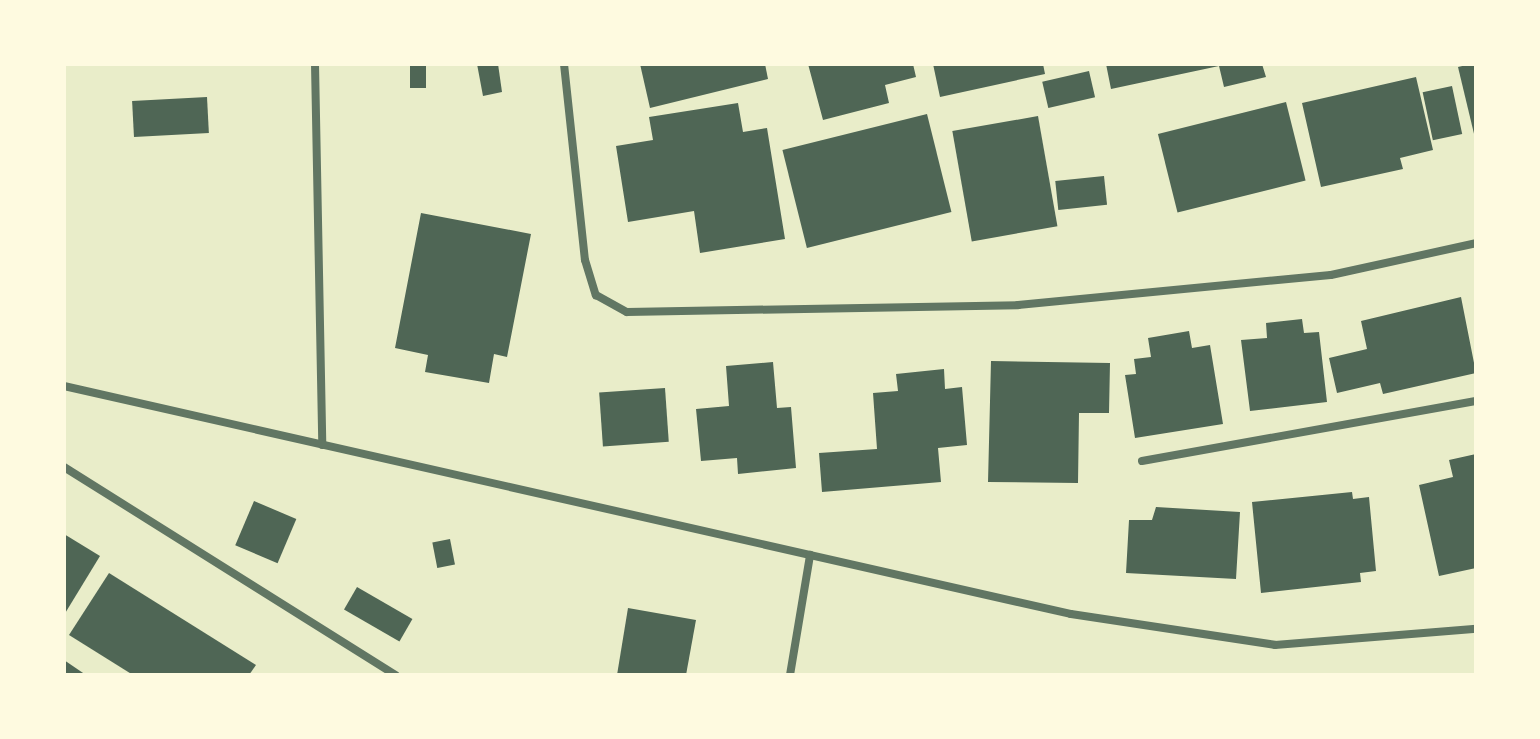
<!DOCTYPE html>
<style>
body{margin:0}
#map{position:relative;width:1540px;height:739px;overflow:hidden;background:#e9edc9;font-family:"DejaVu Sans",sans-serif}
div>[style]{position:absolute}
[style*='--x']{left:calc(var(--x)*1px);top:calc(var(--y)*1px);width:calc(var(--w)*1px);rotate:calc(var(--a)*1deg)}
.building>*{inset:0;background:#4f6655;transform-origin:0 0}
.minor>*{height:8px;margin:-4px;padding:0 4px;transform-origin:4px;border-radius:4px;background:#617663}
span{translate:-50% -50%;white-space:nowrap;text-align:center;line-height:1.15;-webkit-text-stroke:7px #fefae0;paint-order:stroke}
.frame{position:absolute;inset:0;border:66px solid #fefae0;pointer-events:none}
</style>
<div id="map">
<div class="building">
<div style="left:410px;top:64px;width:16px;height:24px"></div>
<div style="clip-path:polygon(477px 64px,498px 64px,502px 92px,483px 96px)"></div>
<div style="clip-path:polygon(640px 64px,765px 64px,768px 79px,650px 108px)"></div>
<div style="clip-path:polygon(808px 64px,913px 64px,916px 77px,885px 85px,889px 103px,823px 120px)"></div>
<div style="clip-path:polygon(933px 64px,1043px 64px,1045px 74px,940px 97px)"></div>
<div style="clip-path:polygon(1106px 64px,1262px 64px,1266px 77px,1224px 87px,1219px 66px,1111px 89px)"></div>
<div style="clip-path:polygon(1471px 64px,1476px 64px,1475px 138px,1458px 67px)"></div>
<div style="left:1089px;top:71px;width:27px;height:48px;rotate:77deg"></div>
<div style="clip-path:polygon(1416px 77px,1433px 150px,1400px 158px,1403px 169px,1321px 187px,1302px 103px)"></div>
<div style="left:1452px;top:86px;width:49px;height:30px;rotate:78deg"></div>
<div style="left:207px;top:97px;width:36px;height:75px;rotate:87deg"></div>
<div style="left:1286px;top:102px;width:81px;height:132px;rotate:76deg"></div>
<div style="clip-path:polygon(738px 103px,743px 132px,767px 128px,785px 239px,700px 253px,694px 211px,628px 222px,616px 146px,653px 140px,649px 117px)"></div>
<div style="left:927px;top:114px;width:101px;height:149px;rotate:76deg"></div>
<div style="left:1038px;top:116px;width:112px;height:87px;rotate:80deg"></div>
<div style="left:1104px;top:176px;width:29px;height:49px;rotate:84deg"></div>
<div style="clip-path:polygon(421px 213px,531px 234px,507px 357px,494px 354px,489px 383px,425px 372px,428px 355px,395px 348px)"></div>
<div style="clip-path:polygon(1461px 297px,1476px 373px,1383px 394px,1380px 383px,1337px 393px,1329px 358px,1367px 349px,1361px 321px)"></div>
<div style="clip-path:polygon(1302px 319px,1304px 333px,1319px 332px,1327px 402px,1250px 411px,1241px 340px,1267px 338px,1266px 323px)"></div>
<div style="clip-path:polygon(1189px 331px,1192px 348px,1210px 345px,1223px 424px,1135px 438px,1125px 375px,1136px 374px,1134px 359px,1151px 357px,1148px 338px)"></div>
<div style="clip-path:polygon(991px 361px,1110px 363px,1109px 413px,1079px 413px,1078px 483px,988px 482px)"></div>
<div style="clip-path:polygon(773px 362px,777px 408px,791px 407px,796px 468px,738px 474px,737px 458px,701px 461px,696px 409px,729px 406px,726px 366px)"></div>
<div style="clip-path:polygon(944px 369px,945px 389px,962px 387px,967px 445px,938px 448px,941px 482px,822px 492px,819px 453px,877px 449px,873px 393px,898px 391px,896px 374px)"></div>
<div style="left:665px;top:388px;width:54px;height:66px;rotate:86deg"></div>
<div style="clip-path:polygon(1476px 454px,1476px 568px,1439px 576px,1419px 485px,1453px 477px,1449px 460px)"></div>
<div style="clip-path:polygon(1352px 492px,1353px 499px,1369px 497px,1376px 571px,1360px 573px,1361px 582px,1261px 593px,1252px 502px)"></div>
<div style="left:254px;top:501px;width:46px;height:48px;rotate:23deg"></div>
<div style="clip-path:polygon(1156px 507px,1240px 512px,1236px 579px,1126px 573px,1129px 520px,1152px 520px)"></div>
<div style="clip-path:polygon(64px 534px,100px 556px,64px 615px)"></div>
<div style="left:450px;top:539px;width:26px;height:18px;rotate:79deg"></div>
<div style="clip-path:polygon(109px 573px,256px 665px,249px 675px,133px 675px,69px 635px)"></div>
<div style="left:357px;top:587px;width:64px;height:26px;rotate:30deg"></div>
<div style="clip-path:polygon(628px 608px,696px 620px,686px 675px,617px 675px)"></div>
<div style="clip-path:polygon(64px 660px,86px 675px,64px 675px)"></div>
</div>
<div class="minor">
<div style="--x:315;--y:64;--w:381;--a:88.9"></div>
<div style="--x:564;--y:64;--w:197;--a:83.9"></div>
<div style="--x:585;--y:260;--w:37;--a:73"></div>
<div style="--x:596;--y:295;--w:35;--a:29"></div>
<div style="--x:627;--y:312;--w:391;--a:-1"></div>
<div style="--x:1018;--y:305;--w:314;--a:-5.5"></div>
<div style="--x:1331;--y:275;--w:148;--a:-12.4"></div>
<div style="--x:64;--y:386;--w:1032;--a:12.76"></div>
<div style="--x:1071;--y:614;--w:206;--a:8.6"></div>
<div style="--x:1275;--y:645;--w:202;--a:-4.6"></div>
<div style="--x:1142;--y:461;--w:339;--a:-10.2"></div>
<div style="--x:64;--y:467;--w:392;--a:32.1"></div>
<div style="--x:790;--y:675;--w:122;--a:-80.5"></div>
</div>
<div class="frame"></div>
</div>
